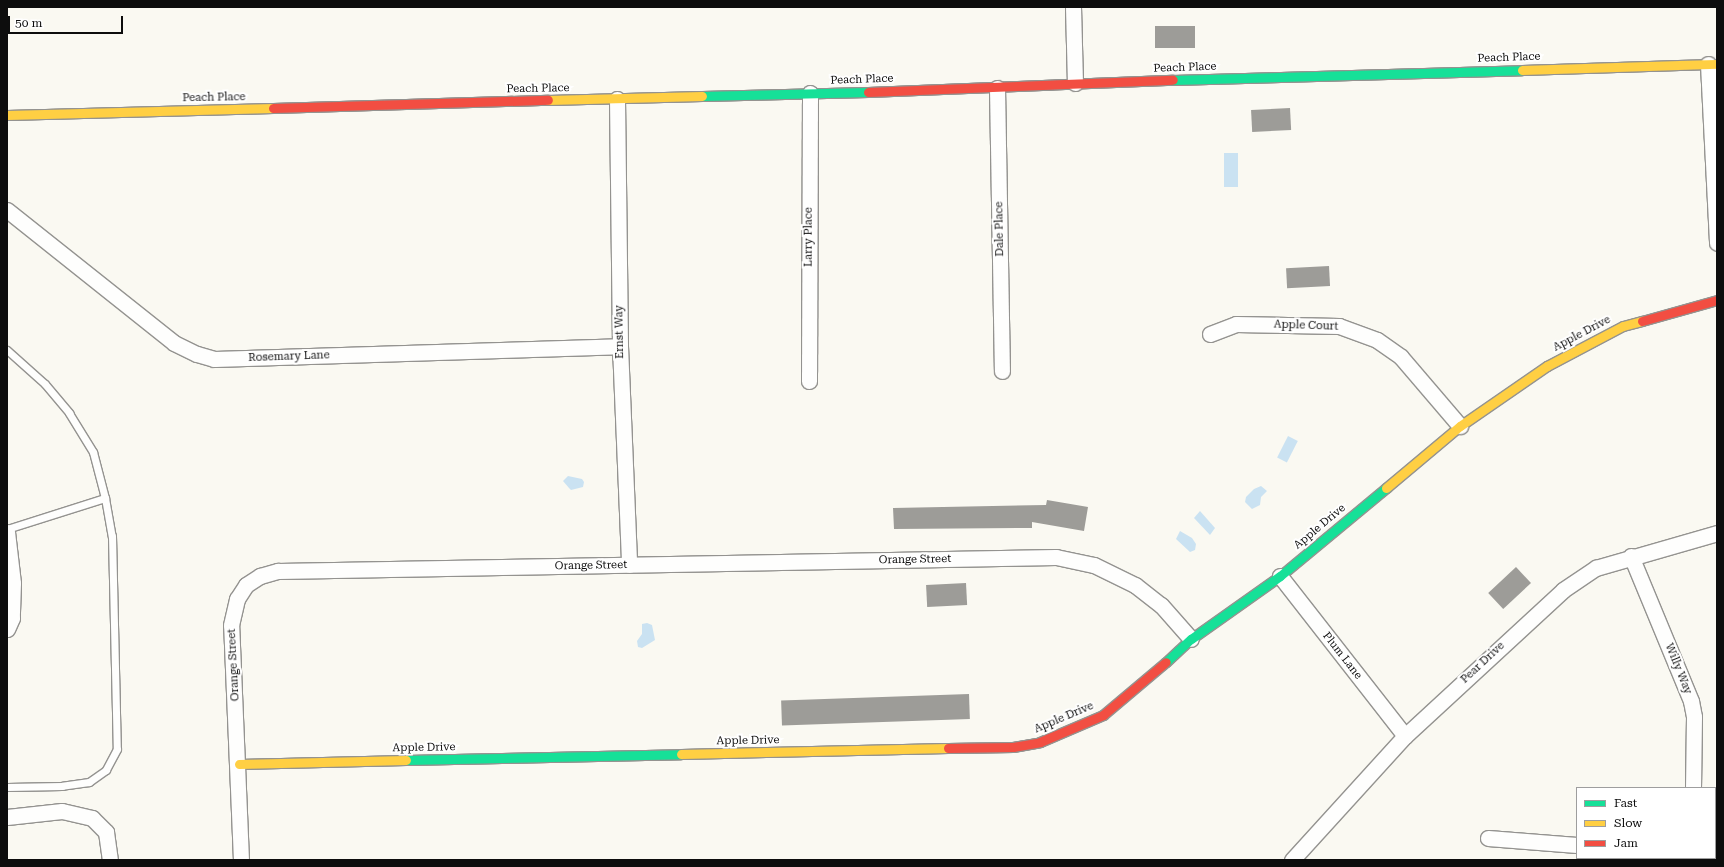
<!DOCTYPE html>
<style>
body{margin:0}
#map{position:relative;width:1724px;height:867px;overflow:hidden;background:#faf9f2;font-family:"Roboto Serif",serif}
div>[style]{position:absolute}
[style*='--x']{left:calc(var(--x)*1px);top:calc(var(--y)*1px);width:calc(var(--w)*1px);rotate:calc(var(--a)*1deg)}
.water>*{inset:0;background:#cae2f2;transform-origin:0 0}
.building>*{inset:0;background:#9d9c98;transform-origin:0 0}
.roads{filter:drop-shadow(1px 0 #949390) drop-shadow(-1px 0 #949390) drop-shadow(0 1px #949390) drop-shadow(0 -1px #949390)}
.lane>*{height:7px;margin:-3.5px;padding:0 3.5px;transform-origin:3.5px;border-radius:3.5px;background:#fefefd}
.street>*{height:15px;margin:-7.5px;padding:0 7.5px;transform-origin:7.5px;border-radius:7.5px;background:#fefefd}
.fast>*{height:9px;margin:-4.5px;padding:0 4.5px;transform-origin:4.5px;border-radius:4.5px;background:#16e098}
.slow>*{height:9px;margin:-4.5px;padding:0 4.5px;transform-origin:4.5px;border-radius:4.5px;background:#ffcf43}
.jam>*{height:9px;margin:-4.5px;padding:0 4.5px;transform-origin:4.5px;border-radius:4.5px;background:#f24e42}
span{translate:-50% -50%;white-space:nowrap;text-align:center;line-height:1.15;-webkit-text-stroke:4px #fff;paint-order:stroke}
.street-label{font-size:11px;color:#0d0d0d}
.frame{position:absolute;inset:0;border:8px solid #0d0d0d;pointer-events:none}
.legend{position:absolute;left:1576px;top:787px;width:140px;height:72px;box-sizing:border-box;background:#fff;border:1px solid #9e9e9e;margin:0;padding:5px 7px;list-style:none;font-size:12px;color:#0d0d0d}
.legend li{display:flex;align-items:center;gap:8px;height:20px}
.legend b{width:20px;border:1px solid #9e9e9e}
.scale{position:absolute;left:8px;top:16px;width:115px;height:18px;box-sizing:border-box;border:2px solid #0d0d0d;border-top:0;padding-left:5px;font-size:12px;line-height:14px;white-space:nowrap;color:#0d0d0d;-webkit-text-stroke:3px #fff;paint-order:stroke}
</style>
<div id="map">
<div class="water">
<div style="left:1224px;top:153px;width:14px;height:34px"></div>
<div style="left:1288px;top:436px;width:11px;height:24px;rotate:27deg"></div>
<div style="clip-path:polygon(568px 476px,582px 479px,584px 482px,583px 487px,571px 490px,569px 488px,563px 481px)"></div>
<div style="clip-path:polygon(1261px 486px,1267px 491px,1261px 497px,1260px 505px,1252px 509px,1245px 502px,1246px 497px,1254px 489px)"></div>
<div style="clip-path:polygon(1200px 511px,1215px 528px,1210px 535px,1194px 518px)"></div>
<div style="clip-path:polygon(1180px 531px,1192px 538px,1196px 544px,1195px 550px,1190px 552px,1176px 539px)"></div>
<div style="clip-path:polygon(647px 623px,652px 625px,655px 640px,642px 648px,638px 647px,637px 641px,642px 634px,642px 624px)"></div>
</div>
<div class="building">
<div style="left:1195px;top:26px;width:22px;height:40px;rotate:90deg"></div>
<div style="left:1290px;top:108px;width:22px;height:39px;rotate:87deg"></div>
<div style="left:1329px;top:266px;width:20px;height:43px;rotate:87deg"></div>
<div style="clip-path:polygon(1047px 500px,1088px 507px,1084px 531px,1032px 522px,1032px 528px,894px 529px,893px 508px,1046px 505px)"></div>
<div style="left:1516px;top:567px;width:22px;height:38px;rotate:47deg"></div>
<div style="left:966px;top:583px;width:22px;height:40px;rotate:87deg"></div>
<div style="left:969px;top:694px;width:25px;height:188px;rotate:88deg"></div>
</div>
<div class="roads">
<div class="lane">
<div style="--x:7;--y:350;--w:51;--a:41.8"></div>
<div style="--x:45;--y:384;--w:38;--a:50"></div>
<div style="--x:69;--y:413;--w:46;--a:58.4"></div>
<div style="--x:93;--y:452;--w:48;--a:75.4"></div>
<div style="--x:7;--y:529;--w:103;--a:-17.6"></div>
<div style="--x:105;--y:498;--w:39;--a:80"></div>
<div style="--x:112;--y:536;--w:213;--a:88.7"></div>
<div style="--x:117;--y:749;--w:24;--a:118"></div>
<div style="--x:106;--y:770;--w:21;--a:145"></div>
<div style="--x:89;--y:782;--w:27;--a:172"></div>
<div style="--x:62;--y:786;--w:55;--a:179"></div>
</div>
<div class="street">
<div style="--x:1073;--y:7;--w:76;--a:88.5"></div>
<div style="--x:1708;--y:64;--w:179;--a:87.1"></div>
<div style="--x:997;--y:88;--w:283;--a:89"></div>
<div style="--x:617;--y:99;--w:247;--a:89.3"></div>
<div style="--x:620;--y:346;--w:219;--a:87.6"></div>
<div style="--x:7;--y:210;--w:213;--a:38.5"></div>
<div style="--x:174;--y:343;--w:25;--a:26"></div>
<div style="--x:197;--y:354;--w:18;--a:16"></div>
<div style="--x:214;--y:359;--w:406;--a:-1.8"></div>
<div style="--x:1210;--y:334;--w:28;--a:-21"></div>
<div style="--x:1236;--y:324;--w:103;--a:1.1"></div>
<div style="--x:1339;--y:326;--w:40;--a:20.2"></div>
<div style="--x:1377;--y:340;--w:29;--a:35"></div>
<div style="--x:1401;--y:357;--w:91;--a:49.5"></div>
<div style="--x:809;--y:381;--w:288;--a:-89.8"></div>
<div style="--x:7;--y:532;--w:51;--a:83.3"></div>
<div style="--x:13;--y:583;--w:35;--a:92"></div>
<div style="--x:12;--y:618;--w:12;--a:114"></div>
<div style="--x:1631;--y:556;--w:157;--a:67.5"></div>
<div style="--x:1691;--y:701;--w:16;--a:79"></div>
<div style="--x:1694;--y:717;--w:71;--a:90.8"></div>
<div style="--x:1280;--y:576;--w:203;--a:52"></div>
<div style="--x:7;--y:817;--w:55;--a:-6.2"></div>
<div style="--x:62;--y:811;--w:31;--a:13"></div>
<div style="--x:92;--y:818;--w:20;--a:45"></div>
<div style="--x:106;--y:832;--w:28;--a:82"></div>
<div style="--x:1488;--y:838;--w:89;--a:4.5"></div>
<div style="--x:1715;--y:856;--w:2;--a:0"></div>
<div style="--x:241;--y:860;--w:235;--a:-92.4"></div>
<div style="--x:231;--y:625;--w:27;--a:-77"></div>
<div style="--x:237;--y:599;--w:17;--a:-57"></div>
<div style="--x:246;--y:585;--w:17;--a:-33"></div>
<div style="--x:260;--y:576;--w:19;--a:-16"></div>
<div style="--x:278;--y:571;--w:778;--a:-1.03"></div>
<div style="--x:1056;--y:557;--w:39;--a:12"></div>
<div style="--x:1094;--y:565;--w:46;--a:26"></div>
<div style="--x:1135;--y:585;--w:33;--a:38"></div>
<div style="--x:1161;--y:605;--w:45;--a:48.6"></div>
<div style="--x:1292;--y:860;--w:168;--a:-47.7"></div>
<div style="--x:1405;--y:736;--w:215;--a:-42.7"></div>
<div style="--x:1563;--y:590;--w:40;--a:-34"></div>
<div style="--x:1596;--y:568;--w:126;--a:-16.1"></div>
</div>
<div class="fast">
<div style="--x:1173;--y:80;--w:349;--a:-1.6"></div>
<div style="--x:702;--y:96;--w:166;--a:-1.4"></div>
<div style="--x:1166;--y:662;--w:34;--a:-43"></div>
<div style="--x:1191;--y:639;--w:109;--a:-35.3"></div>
<div style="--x:1280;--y:576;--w:138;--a:-39.7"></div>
<div style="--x:406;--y:760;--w:275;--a:-1.2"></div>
</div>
<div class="slow">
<div style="--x:1522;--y:70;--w:195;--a:-1.8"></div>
<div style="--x:548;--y:100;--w:154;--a:-1.5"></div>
<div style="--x:7;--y:115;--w:266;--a:-1.5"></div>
<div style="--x:1386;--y:488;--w:97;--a:-40"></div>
<div style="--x:1460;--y:426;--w:106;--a:-34.6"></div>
<div style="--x:1547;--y:366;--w:86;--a:-27.8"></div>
<div style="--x:1623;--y:326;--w:20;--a:-15"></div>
<div style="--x:681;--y:754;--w:267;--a:-1.3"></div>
<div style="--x:239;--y:764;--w:167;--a:-1.4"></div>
</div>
<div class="jam">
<div style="--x:868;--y:92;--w:305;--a:-2.3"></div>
<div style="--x:273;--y:108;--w:275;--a:-1.7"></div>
<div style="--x:1642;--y:321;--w:78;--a:-15.6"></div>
<div style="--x:948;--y:748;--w:65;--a:-0.9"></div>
<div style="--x:1013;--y:747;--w:27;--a:-10"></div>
<div style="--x:1040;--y:742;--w:69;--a:-23.2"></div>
<div style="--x:1103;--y:715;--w:82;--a:-40.1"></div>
</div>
</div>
<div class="street-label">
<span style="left:1509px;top:58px;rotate:-2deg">Peach Place</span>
<span style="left:1185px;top:68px;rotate:-2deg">Peach Place</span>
<span style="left:862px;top:80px;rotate:-2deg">Peach Place</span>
<span style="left:538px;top:89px;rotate:-1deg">Peach Place</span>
<span style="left:214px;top:98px;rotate:-1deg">Peach Place</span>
<span style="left:1000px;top:229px;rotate:-91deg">Dale Place</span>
<span style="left:809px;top:237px;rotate:-90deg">Larry Place</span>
<span style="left:1306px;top:326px;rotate:2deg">Apple Court</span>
<span style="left:620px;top:332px;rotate:-91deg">Ernst Way</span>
<span style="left:1582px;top:334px;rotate:-28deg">Apple Drive</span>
<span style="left:289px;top:357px;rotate:-2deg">Rosemary Lane</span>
<span style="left:1320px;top:527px;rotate:-40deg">Apple Drive</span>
<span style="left:915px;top:560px;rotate:-1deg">Orange Street</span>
<span style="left:591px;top:566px;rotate:-1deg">Orange Street</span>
<span style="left:1342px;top:656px;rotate:52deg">Plum Lane</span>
<span style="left:1483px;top:663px;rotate:-43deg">Pear Drive</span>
<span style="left:234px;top:665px;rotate:-93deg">Orange Street</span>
<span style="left:1678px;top:669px;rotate:68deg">Willy Way</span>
<span style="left:1064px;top:718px;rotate:-23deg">Apple Drive</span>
<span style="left:748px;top:741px;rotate:-1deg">Apple Drive</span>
<span style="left:424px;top:748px;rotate:-1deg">Apple Drive</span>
</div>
<div class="frame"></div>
<ul class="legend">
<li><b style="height:5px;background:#16e098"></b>Fast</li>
<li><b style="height:5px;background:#ffcf43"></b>Slow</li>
<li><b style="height:5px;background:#f24e42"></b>Jam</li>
</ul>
<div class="scale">50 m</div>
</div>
